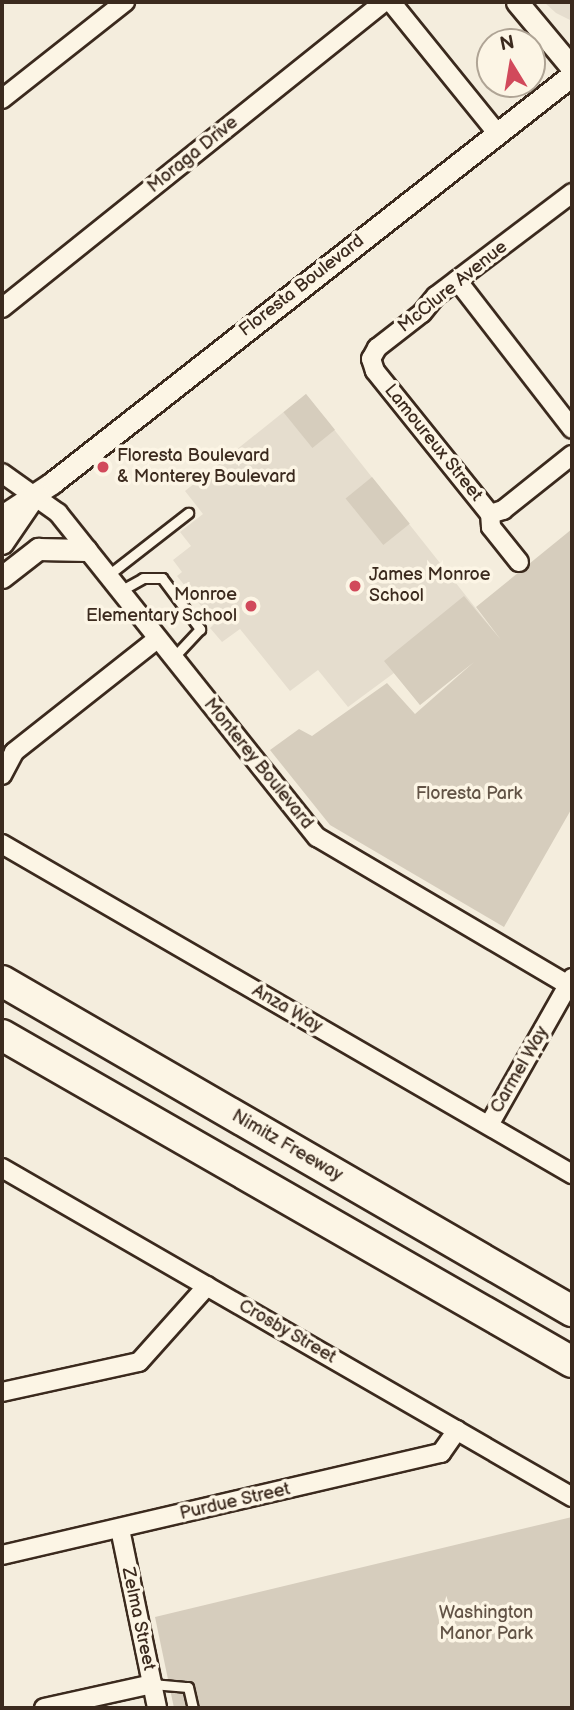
<!DOCTYPE html>
<style>
body{margin:0}
#map{position:relative;width:574px;height:1710px;overflow:hidden;background:#f4eddd;font-family:"Balsamiq Sans",sans-serif}
div>[style]{position:absolute}
[style*='--x']{left:calc(var(--x)*1px);top:calc(var(--y)*1px);width:calc(var(--w)*1px);rotate:calc(var(--a)*1deg)}
.built>*{inset:0;background:#e5ddce}
.green>*{inset:0;background:#d6cdbd;transform-origin:0 0}
.roads{filter:drop-shadow(2px 0 #3b2a1e) drop-shadow(-2px 0 #3b2a1e) drop-shadow(0 2px #3b2a1e) drop-shadow(0 -2px #3b2a1e)}
.service>*{height:9px;margin:-4.5px;padding:0 4.5px;transform-origin:4.5px;border-radius:4.5px;background:#fcf5e5}
.minor>*{height:18px;margin:-9px;padding:0 9px;transform-origin:9px;border-radius:9px;background:#fcf5e5}
.tertiary>*{height:21px;margin:-10.5px;padding:0 10.5px;transform-origin:10.5px;border-radius:10.5px;background:#fcf5e5}
.motorway>*{height:30px;margin:-15px;padding:0 15px;transform-origin:15px;border-radius:15px;background:#fcf5e5}
.dots>*{width:19px;height:19px;translate:-50% -50%;box-sizing:border-box;border:4px solid #fcf5e5;border-radius:50%}
span{translate:-50% -50%;white-space:nowrap;text-align:center;line-height:1.15;-webkit-text-stroke:7px #fcf5e5;paint-order:stroke}
.street-label{font-size:18px;color:#3b2a1e}
.poi-label{font-size:18px;color:#3b2a1e}
.left{translate:0 -50%;text-align:left}
.right{translate:-100% -50%;text-align:right}
.park-label{font-size:18px;color:#625346}
.frame{position:absolute;inset:0;border:4px solid #3b2a1e;pointer-events:none}
.north{position:absolute;left:476px;top:28px;width:70px;height:70px;box-sizing:border-box;background:#fcf5e5;border:2px solid #afa495;border-radius:50%;rotate:349deg;font-size:19px;font-weight:700;line-height:28px;text-align:center;color:#3b2a1e}
.north::after{content:'';display:block;margin:auto;width:24px;height:32px;background:#d1495b;clip-path:polygon(50% 0,100% 100%,50% 72%,0 100%)}
</style>
<div id="map">
<div class="built">
<div style="clip-path:polygon(544px 2px,572px 2px,572px 21px,556px 13px)"></div>
<div style="clip-path:polygon(306px 394px,501px 640px,420px 705px,394px 673px,348px 707px,318px 670px,290px 691px,240px 629px,222px 642px,210px 628px,215px 623px,177px 576px,182px 572px,173px 560px,191px 546px,180px 532px,203px 514px,185px 491px)"></div>
</div>
<div class="green">
<div style="left:306px;top:394px;width:46px;height:29px;rotate:51deg"></div>
<div style="left:372px;top:477px;width:60px;height:34px;rotate:51deg"></div>
<div style="clip-path:polygon(572px 529px,572px 808px,504px 927px,330px 825px,270px 750px,299px 729px,312px 736px,387px 683px,415px 714px,474px 662px,420px 705px,384px 661px,464px 596px,501px 640px,476px 607px)"></div>
<div style="clip-path:polygon(572px 1517px,572px 1708px,174px 1708px,155px 1617px)"></div>
</div>
<div class="roads">
<div class="service">
<div style="--x:107;--y:576;--w:103;--a:-37.9"></div>
<div style="--x:120;--y:591;--w:26;--a:-29"></div>
<div style="--x:143;--y:578;--w:19;--a:0"></div>
<div style="--x:162;--y:578;--w:64;--a:53.3"></div>
<div style="--x:200;--y:629;--w:40;--a:133"></div>
<div style="--x:152;--y:1684;--w:36;--a:5"></div>
<div style="--x:188;--y:1687;--w:22;--a:77"></div>
</div>
<div class="minor">
<div style="--x:391;--y:2;--w:169;--a:51"></div>
<div style="--x:2;--y:99;--w:157;--a:-38.3"></div>
<div style="--x:457;--y:280;--w:188;--a:52.3"></div>
<div style="--x:2;--y:308;--w:489;--a:-38.7"></div>
<div style="--x:2;--y:473;--w:69;--a:35.5"></div>
<div style="--x:58;--y:513;--w:415;--a:51.4"></div>
<div style="--x:317;--y:837;--w:296;--a:30.5"></div>
<div style="--x:490;--y:514;--w:14;--a:-17"></div>
<div style="--x:503;--y:510;--w:88;--a:-38.6"></div>
<div style="--x:519;--y:562;--w:45;--a:-128.7"></div>
<div style="--x:491;--y:527;--w:13;--a:-94"></div>
<div style="--x:490;--y:514;--w:184;--a:-128.8"></div>
<div style="--x:375;--y:371;--w:13;--a:-108"></div>
<div style="--x:371;--y:359;--w:13;--a:-61"></div>
<div style="--x:377;--y:348;--w:57;--a:-37.9"></div>
<div style="--x:422;--y:313;--w:22;--a:-51"></div>
<div style="--x:436;--y:296;--w:171;--a:-37.1"></div>
<div style="--x:2;--y:775;--w:26;--a:-62"></div>
<div style="--x:14;--y:752;--w:182;--a:-38.3"></div>
<div style="--x:2;--y:844;--w:659;--a:30.07"></div>
<div style="--x:489;--y:1125;--w:169;--a:-60.5"></div>
<div style="--x:2;--y:1168;--w:658;--a:29.99"></div>
<div style="--x:2;--y:1392;--w:140;--a:-12.4"></div>
<div style="--x:139;--y:1362;--w:102;--a:-48.2"></div>
<div style="--x:120;--y:1529;--w:183;--a:78.3"></div>
<div style="--x:2;--y:1555;--w:451;--a:-13.1"></div>
<div style="--x:441;--y:1453;--w:28;--a:-55"></div>
<div style="--x:44;--y:1708;--w:111;--a:-12.5"></div>
</div>
<div class="tertiary">
<div style="--x:517;--y:2;--w:86;--a:50.2"></div>
<div style="--x:2;--y:516;--w:60;--a:-33.4"></div>
<div style="--x:52;--y:483;--w:661;--a:-38.12"></div>
<div style="--x:2;--y:543;--w:53;--a:-55.7"></div>
<div style="--x:2;--y:577;--w:46;--a:-37.9"></div>
<div style="--x:38;--y:549;--w:48;--a:1.2"></div>
</div>
<div class="motorway">
<div style="--x:2;--y:981;--w:659;--a:30.07"></div>
<div style="--x:2;--y:1035;--w:657;--a:29.84"></div>
</div>
</div>
<div class="dots">
<div style="left:103px;top:467px;background:#d1495b"></div>
<div style="left:355px;top:586px;background:#d1495b"></div>
<div style="left:251px;top:606px;background:#d1495b"></div>
</div>
<div class="street-label">
<span style="left:193px;top:155px;rotate:-39deg">Moraga Drive</span>
<span style="left:302px;top:286px;rotate:-38deg">Floresta Boulevard</span>
<span style="left:453px;top:287px;rotate:-39deg">McClure Avenue</span>
<span style="left:433px;top:443px;rotate:51deg">Lamoureux Street</span>
<span style="left:258px;top:764px;rotate:51deg">Monterey Boulevard</span>
<span style="left:287px;top:1009px;rotate:30deg">Anza Way</span>
<span style="left:520px;top:1070px;rotate:-60deg">Carmel Way</span>
<span style="left:287px;top:1146px;rotate:30deg">Nimitz Freeway</span>
<span style="left:287px;top:1332px;rotate:30deg">Crosby Street</span>
<span style="left:235px;top:1502px;rotate:-13deg">Purdue Street</span>
<span style="left:138px;top:1619px;rotate:78deg">Zelma Street</span>
</div>
<div class="poi-label">
<span class="left" style="left:117px;top:467px">Floresta Boulevard<br>&amp; Monterey Boulevard</span>
<span class="left" style="left:369px;top:586px">James Monroe<br>School</span>
<span class="right" style="left:237px;top:606px">Monroe<br>Elementary School</span>
</div>
<div class="park-label">
<span style="left:469px;top:794px">Floresta Park</span>
<span style="left:486px;top:1624px">Washington<br>Manor Park</span>
</div>
<div class="frame"></div>
<div class="north">N</div>
</div>
